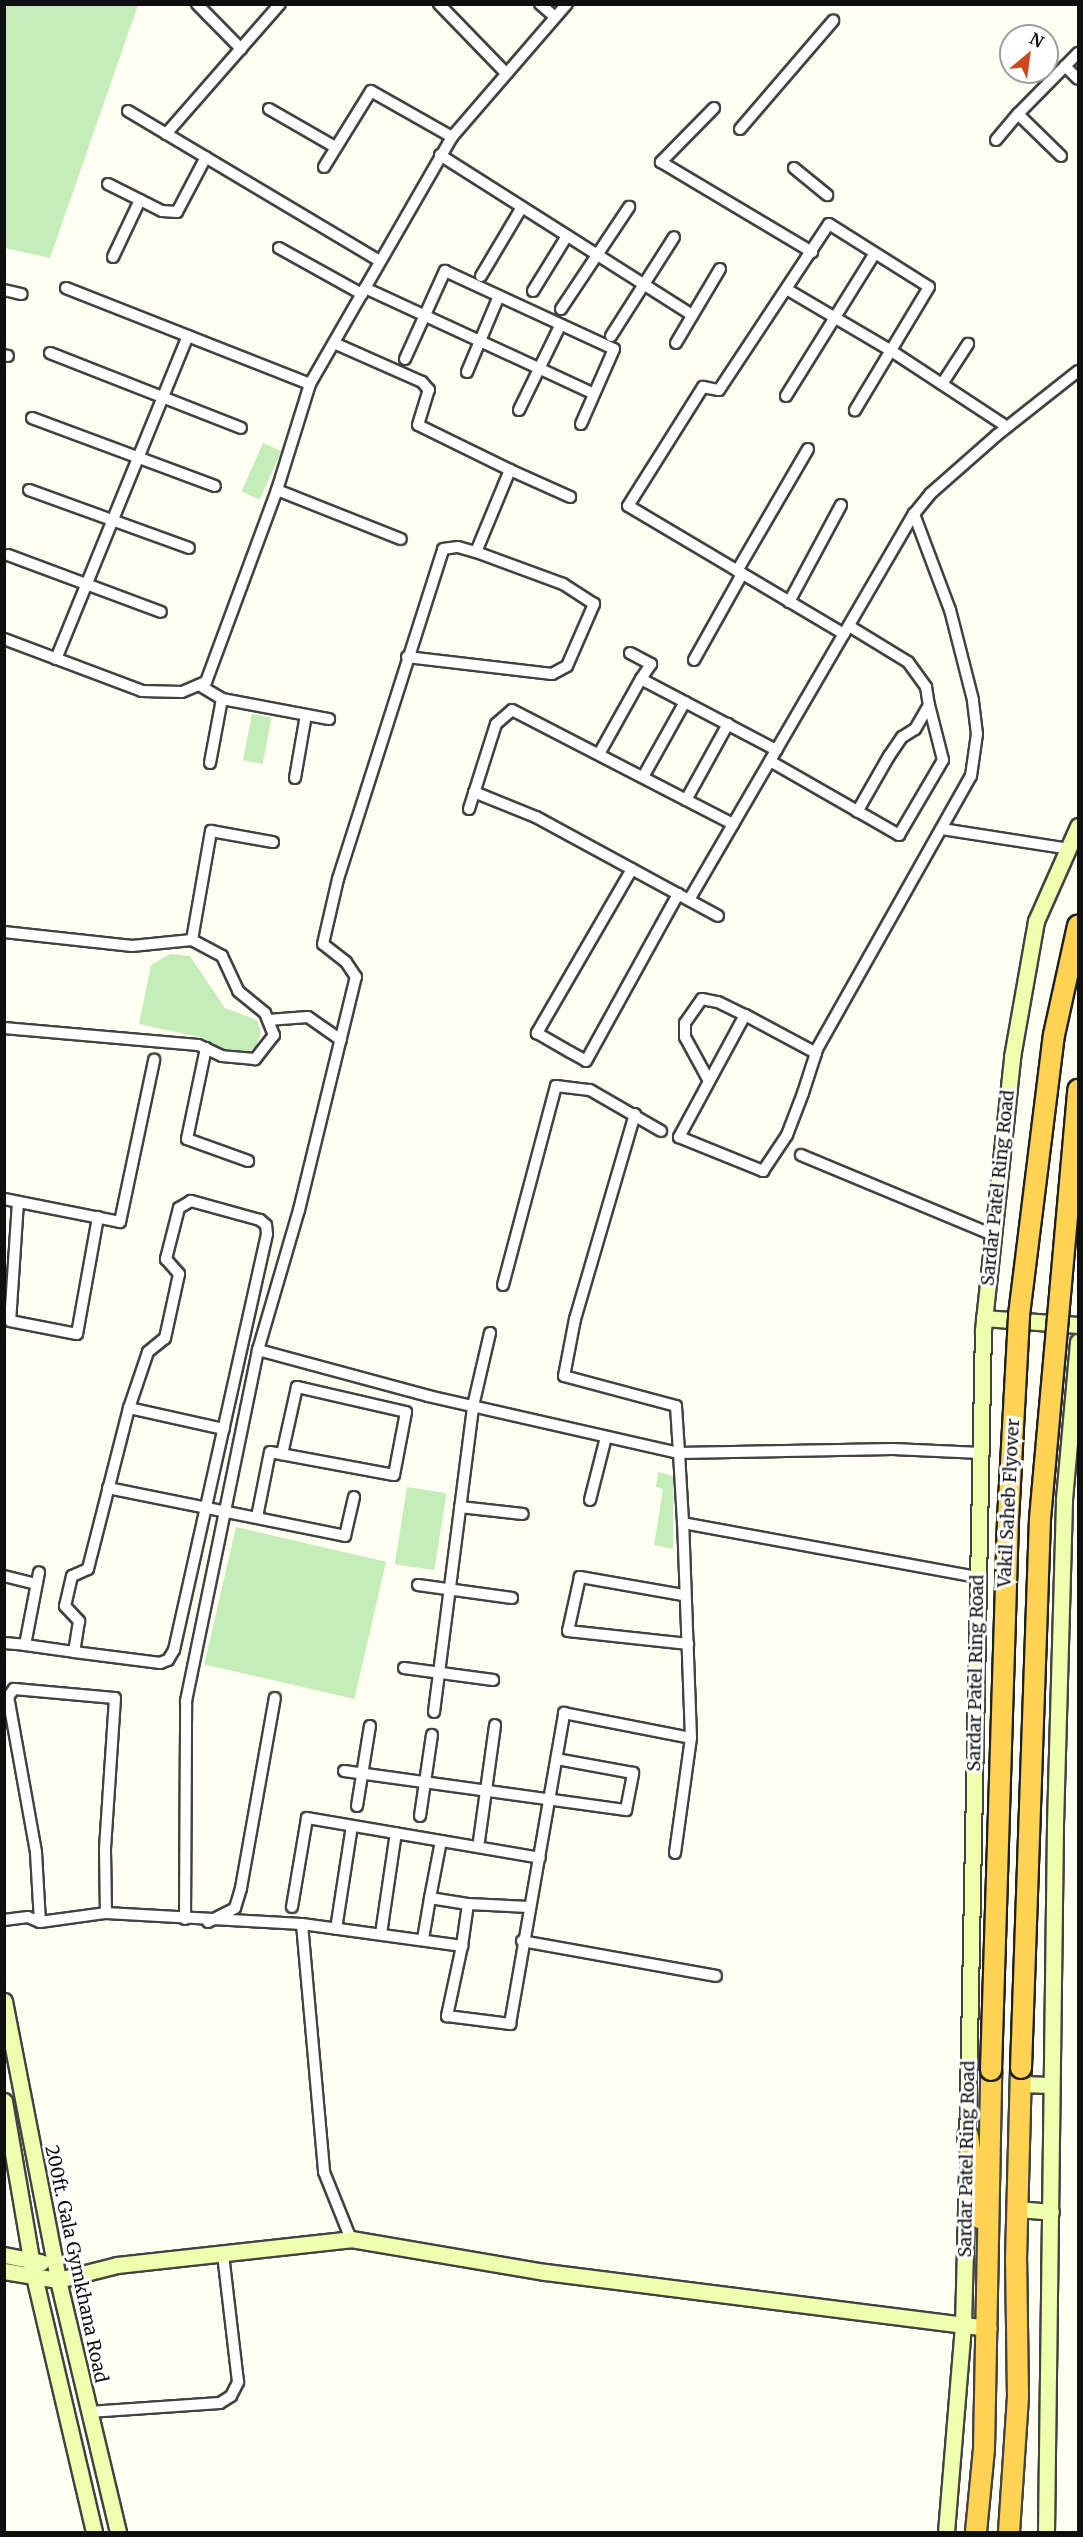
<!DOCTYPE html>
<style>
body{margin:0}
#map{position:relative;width:1083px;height:2537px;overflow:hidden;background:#fefff2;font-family:Merriweather,serif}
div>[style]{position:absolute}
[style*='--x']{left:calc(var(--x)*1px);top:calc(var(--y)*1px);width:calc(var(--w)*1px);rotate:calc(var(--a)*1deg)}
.green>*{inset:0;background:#c4edb8;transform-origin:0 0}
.roads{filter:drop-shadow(2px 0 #424242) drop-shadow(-2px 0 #424242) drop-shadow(0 2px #424242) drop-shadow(0 -2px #424242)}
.street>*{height:10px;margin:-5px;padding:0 5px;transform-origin:5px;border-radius:5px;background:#fff}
.secondary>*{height:15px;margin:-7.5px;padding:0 7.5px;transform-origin:7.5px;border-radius:7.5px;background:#f0ffad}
.highway>*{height:20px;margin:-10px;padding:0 10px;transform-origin:10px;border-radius:10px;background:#fed351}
.bridges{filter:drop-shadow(2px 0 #202020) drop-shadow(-2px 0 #202020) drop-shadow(0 2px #202020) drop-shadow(0 -2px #202020)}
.highway-bridge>*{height:20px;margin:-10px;padding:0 10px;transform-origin:10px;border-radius:10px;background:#fed351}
span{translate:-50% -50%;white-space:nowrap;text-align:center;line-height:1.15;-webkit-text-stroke:6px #fff;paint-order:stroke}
.street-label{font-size:18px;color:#0f0f0f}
.frame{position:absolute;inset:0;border:6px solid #0f0f0f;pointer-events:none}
.north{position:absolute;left:999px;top:24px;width:60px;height:60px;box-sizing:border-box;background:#fff;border:2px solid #9f9f9f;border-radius:50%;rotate:29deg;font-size:16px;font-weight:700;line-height:24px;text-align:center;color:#0f0f0f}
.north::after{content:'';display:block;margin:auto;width:21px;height:27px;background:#cb481c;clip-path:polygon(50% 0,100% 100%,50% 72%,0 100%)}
</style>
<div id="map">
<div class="green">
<div style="clip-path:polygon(5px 4px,138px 5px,50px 258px,5px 248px)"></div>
<div style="left:263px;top:443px;width:20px;height:53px;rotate:24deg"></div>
<div style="left:252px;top:714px;width:20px;height:47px;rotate:11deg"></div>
<div style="clip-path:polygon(170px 954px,190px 956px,225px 1008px,257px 1020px,261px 1032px,256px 1046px,247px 1052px,221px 1050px,204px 1038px,139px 1024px,151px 965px)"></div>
<div style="clip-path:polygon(658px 1472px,673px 1476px,673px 1549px,654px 1545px,663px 1489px,656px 1487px)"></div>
<div style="left:407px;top:1487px;width:40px;height:78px;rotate:9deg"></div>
<div style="left:236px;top:1527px;width:154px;height:141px;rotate:13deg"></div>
</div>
<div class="roads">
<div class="street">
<div style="--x:197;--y:4;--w:63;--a:45.6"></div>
<div style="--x:439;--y:4;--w:95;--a:45.9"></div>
<div style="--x:540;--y:4;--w:18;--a:41"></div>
<div style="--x:1065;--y:66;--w:18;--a:45"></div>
<div style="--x:714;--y:108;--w:76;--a:134.5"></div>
<div style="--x:661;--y:162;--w:176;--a:30.8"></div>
<div style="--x:269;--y:109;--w:76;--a:29.9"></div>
<div style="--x:128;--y:111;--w:293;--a:30.8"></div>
<div style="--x:740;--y:129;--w:143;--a:-49.3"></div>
<div style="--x:166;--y:134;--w:173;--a:-48.8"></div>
<div style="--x:996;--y:140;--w:34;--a:-50"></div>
<div style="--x:440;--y:155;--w:299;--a:32.4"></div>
<div style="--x:1061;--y:156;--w:60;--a:-135.7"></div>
<div style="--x:1018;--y:114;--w:86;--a:-45.5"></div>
<div style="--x:324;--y:167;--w:89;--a:-58.3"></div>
<div style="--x:371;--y:91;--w:93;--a:29.6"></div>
<div style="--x:794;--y:168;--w:43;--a:39.3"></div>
<div style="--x:108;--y:184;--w:60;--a:26.6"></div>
<div style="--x:162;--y:211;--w:15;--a:4"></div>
<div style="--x:177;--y:212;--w:62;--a:-62.2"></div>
<div style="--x:279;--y:248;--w:95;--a:29"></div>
<div style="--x:113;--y:257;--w:63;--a:-64.7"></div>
<div style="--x:481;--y:276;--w:80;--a:-59.3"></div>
<div style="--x:66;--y:288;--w:262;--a:21.5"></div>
<div style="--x:365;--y:288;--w:252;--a:24.8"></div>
<div style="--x:4;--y:290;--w:18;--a:13"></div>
<div style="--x:788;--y:290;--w:118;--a:30.5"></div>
<div style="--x:890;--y:350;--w:140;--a:33.3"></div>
<div style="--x:533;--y:291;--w:65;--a:-58.3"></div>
<div style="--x:561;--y:309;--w:123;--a:-56.3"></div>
<div style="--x:611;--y:336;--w:117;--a:-57.5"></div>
<div style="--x:676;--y:343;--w:86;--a:-59.3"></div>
<div style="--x:50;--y:353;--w:205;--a:21.4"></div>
<div style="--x:4;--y:355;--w:4;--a:14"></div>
<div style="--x:405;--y:359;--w:97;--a:-65.6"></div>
<div style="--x:445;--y:271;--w:186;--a:24.8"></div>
<div style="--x:614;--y:349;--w:82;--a:113.7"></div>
<div style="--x:467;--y:372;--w:82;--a:-67.2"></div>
<div style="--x:942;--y:384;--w:48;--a:-57"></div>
<div style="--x:786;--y:396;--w:168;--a:-58.1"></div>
<div style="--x:519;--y:410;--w:93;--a:-64"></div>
<div style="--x:32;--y:418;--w:195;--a:20.4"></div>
<div style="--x:510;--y:470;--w:66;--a:24.2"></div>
<div style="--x:29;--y:490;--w:170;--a:19.9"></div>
<div style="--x:277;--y:490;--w:133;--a:21.6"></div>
<div style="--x:8;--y:555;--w:163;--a:20.4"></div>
<div style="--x:737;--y:571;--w:141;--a:-59.8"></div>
<div style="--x:789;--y:602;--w:110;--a:-61.8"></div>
<div style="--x:849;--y:626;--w:69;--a:31.4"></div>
<div style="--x:908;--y:662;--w:31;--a:54"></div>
<div style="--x:926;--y:687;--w:18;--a:81"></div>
<div style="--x:929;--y:705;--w:28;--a:120"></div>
<div style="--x:915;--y:729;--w:15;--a:148"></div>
<div style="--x:902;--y:737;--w:23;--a:124"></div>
<div style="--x:889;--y:756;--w:64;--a:119.7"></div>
<div style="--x:844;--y:634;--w:251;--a:-149.3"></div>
<div style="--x:628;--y:506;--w:141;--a:-57.8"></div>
<div style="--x:703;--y:387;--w:16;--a:11"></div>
<div style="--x:719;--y:390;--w:199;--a:-56.5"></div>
<div style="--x:829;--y:224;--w:118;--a:32.2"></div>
<div style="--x:929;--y:287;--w:144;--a:121"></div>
<div style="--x:4;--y:639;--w:147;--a:20.6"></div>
<div style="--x:142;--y:691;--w:40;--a:1.4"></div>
<div style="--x:182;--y:692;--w:26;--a:-23"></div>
<div style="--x:206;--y:682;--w:205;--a:-69.7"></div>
<div style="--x:277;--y:490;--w:111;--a:-72.7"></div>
<div style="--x:310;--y:384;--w:285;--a:-60.1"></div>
<div style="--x:452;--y:137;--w:176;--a:-49.2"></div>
<div style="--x:630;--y:653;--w:24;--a:28"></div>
<div style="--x:651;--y:664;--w:18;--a:124"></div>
<div style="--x:641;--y:679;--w:153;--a:27.7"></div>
<div style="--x:407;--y:657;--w:146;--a:6.7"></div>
<div style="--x:552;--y:674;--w:17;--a:-28"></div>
<div style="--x:567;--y:666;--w:68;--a:-66.5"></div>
<div style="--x:594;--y:604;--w:37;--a:-147"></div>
<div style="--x:563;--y:584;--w:93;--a:-159.8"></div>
<div style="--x:56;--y:659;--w:349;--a:-67.8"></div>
<div style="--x:694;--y:660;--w:98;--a:-60.8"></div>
<div style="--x:199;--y:685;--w:27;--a:31"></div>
<div style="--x:222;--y:699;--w:109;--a:10.6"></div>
<div style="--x:599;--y:754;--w:86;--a:-60.8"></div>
<div style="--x:770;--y:761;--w:149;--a:29.8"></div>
<div style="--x:899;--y:835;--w:87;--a:-59.6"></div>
<div style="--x:943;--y:760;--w:57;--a:-104.3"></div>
<div style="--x:210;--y:763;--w:65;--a:-79.4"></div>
<div style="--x:643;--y:777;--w:86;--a:-60.8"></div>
<div style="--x:295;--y:778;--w:64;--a:-80.1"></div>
<div style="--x:474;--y:792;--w:67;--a:22"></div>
<div style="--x:536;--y:817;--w:207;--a:28.5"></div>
<div style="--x:686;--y:800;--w:87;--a:-61.1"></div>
<div style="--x:469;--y:809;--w:89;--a:-72.4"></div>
<div style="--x:496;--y:724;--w:21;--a:-41"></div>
<div style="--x:512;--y:710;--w:249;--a:27.3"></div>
<div style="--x:942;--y:829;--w:130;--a:8.9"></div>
<div style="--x:632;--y:869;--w:190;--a:120.1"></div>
<div style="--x:537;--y:1033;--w:38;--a:30"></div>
<div style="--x:570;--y:1052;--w:18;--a:29"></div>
<div style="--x:586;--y:1061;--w:191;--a:-61.1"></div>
<div style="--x:689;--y:900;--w:447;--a:-59.8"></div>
<div style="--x:4;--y:932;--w:129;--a:6.2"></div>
<div style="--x:132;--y:946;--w:60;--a:-5.7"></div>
<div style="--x:192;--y:940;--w:34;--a:28"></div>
<div style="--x:222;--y:956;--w:38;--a:65"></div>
<div style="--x:238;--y:991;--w:35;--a:39"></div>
<div style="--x:265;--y:1013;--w:24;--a:68"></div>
<div style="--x:274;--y:1035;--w:31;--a:128"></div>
<div style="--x:255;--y:1059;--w:33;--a:-175"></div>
<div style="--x:222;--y:1056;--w:26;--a:-155"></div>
<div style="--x:198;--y:1045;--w:195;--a:-175"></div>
<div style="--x:192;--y:940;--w:111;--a:-80.1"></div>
<div style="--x:211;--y:831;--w:63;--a:10.1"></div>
<div style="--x:268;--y:1020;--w:40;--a:-4.3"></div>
<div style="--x:308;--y:1017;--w:40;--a:34.9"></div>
<div style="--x:206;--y:1048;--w:93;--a:101.8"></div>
<div style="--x:187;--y:1139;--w:65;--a:19.8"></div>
<div style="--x:816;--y:1053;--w:81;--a:-151.8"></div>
<div style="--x:745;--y:1015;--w:139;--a:118.4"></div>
<div style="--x:679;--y:1137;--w:91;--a:22"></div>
<div style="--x:763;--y:1171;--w:43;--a:-56.3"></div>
<div style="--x:787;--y:1135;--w:45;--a:-69.1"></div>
<div style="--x:803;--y:1093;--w:42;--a:-72"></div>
<div style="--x:816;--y:1053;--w:4;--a:-76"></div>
<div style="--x:817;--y:1049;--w:313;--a:-60.6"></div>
<div style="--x:971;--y:776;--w:42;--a:-81.9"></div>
<div style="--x:977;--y:734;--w:34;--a:-97"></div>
<div style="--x:973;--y:700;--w:93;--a:-104.3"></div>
<div style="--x:950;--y:610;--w:103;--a:-110.6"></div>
<div style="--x:914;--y:514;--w:26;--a:-51"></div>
<div style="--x:930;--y:494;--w:89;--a:-41.4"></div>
<div style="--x:997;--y:435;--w:103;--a:-38.3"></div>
<div style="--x:709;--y:1081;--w:50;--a:-118.6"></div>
<div style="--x:685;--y:1037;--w:14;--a:-90"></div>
<div style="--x:685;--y:1023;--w:29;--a:-55"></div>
<div style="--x:702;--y:999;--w:16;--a:11"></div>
<div style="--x:718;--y:1002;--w:30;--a:26"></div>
<div style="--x:635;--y:1114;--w:214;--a:106.3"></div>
<div style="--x:575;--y:1319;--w:58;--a:100.9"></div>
<div style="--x:564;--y:1376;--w:116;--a:15"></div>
<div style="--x:676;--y:1406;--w:47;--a:86.3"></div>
<div style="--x:679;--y:1453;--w:214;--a:-1.1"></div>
<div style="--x:893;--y:1449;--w:88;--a:2.6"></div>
<div style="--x:801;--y:1155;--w:208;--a:22.6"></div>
<div style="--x:4;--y:1199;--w:118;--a:11.2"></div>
<div style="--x:120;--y:1222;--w:166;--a:-78.1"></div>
<div style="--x:18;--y:1202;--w:119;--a:93.8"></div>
<div style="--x:10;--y:1321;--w:68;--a:11"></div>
<div style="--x:77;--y:1334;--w:119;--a:-79.8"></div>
<div style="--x:503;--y:1285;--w:206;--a:-75.1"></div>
<div style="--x:556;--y:1086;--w:34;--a:7"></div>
<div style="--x:590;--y:1090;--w:82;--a:30"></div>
<div style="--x:258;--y:1350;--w:176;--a:15.1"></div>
<div style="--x:428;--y:1396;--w:257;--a:12.8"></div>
<div style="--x:679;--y:1453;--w:70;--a:86.7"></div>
<div style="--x:683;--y:1523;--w:300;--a:10.4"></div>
<div style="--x:129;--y:1408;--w:97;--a:12.5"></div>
<div style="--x:108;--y:1488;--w:242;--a:11.4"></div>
<div style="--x:345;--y:1536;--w:40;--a:-77"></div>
<div style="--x:590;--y:1500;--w:65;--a:-75.7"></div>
<div style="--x:460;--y:1507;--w:63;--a:6.3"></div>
<div style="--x:257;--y:1517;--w:66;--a:-78.7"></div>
<div style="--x:270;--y:1452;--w:126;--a:10.5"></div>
<div style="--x:394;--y:1475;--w:64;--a:-79.2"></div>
<div style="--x:406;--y:1412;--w:112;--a:-167.1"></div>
<div style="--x:297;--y:1387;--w:69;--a:102.6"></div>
<div style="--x:4;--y:1576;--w:33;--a:14"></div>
<div style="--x:418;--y:1585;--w:95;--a:7.9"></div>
<div style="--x:683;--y:1595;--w:105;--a:-170.1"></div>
<div style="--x:580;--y:1577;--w:55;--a:102.5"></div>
<div style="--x:568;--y:1631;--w:121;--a:6.2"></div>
<div style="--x:4;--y:1643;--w:21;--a:5"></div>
<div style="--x:25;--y:1645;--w:49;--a:8.1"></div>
<div style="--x:74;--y:1652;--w:87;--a:7.3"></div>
<div style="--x:160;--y:1663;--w:9;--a:-21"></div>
<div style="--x:168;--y:1660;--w:12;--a:-59"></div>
<div style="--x:174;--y:1650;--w:426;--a:-77.4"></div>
<div style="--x:267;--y:1234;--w:9;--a:-96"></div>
<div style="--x:266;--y:1225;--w:8;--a:-140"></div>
<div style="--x:260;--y:1220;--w:72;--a:-164.6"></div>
<div style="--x:191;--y:1201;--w:14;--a:150"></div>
<div style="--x:179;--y:1208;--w:53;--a:104.3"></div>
<div style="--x:166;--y:1259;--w:20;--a:49"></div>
<div style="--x:179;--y:1274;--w:66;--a:102.3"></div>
<div style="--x:165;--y:1338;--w:22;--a:141"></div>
<div style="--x:148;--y:1352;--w:59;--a:108.7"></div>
<div style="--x:129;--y:1408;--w:166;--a:104.3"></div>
<div style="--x:88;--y:1569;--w:17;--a:156"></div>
<div style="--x:72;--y:1576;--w:31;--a:103"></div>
<div style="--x:65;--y:1606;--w:21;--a:47"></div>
<div style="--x:79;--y:1621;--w:31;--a:99"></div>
<div style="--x:25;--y:1645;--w:74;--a:-79.1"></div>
<div style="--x:404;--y:1668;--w:90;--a:7.7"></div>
<div style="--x:434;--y:1712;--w:308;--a:-82.7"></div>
<div style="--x:473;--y:1406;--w:75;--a:-76.9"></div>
<div style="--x:344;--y:1771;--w:285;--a:7.9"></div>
<div style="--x:626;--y:1810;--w:38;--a:-79"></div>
<div style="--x:633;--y:1773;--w:77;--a:-169.6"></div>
<div style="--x:357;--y:1806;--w:81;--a:-80.8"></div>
<div style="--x:420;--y:1816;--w:82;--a:-81.6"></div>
<div style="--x:479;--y:1841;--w:117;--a:-82.1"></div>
<div style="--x:675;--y:1853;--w:116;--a:-82.1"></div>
<div style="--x:691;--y:1738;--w:215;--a:-92.1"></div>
<div style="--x:430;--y:1898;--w:58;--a:-79.1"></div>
<div style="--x:292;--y:1907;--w:90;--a:-80.4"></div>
<div style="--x:307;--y:1818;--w:236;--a:9.7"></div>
<div style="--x:185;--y:1919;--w:218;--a:-89.7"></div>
<div style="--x:186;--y:1701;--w:358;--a:-78.4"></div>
<div style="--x:258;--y:1350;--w:146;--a:-73.7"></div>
<div style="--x:299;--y:1210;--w:240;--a:-76.3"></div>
<div style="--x:356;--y:977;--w:18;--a:-124"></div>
<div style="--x:346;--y:962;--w:29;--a:-142"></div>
<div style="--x:323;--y:944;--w:67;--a:-77"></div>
<div style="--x:338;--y:879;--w:346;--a:-72.3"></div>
<div style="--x:443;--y:549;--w:15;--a:-8"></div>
<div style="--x:458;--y:547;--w:19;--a:16"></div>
<div style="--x:476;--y:552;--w:89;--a:-67.5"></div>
<div style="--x:510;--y:470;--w:102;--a:-153.9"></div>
<div style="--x:418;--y:425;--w:37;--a:-73"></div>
<div style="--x:429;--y:390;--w:11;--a:-131"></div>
<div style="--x:422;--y:382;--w:96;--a:-156.1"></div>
<div style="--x:4;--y:1920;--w:24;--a:-7"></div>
<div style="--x:28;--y:1917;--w:13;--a:23"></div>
<div style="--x:40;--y:1922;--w:67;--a:-7.8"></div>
<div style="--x:106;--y:1913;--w:196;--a:3.2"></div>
<div style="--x:302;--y:1924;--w:162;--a:7.8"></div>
<div style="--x:462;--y:1946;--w:42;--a:-81.9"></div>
<div style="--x:468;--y:1904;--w:61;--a:2.8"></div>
<div style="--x:40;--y:1922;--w:70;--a:-93.3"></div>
<div style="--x:36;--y:1852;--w:158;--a:-100.2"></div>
<div style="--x:8;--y:1697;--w:10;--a:-53"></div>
<div style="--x:14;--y:1689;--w:101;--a:5.1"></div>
<div style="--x:115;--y:1698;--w:152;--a:93.8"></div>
<div style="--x:105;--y:1850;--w:63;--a:89.1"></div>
<div style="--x:208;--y:1922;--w:30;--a:-27"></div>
<div style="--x:235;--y:1908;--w:21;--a:-73"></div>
<div style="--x:241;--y:1888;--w:193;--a:-79.9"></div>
<div style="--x:302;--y:1924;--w:249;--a:84.9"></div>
<div style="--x:324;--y:2172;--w:72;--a:68.1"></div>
<div style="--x:336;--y:1929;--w:104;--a:-81.2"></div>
<div style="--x:381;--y:1934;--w:102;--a:-81.6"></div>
<div style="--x:423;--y:1939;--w:42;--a:-80.3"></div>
<div style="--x:430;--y:1898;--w:38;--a:9"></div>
<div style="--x:522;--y:1941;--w:197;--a:10.2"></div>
<div style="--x:462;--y:1946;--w:72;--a:102.1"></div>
<div style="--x:447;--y:2016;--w:64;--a:7.2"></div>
<div style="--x:510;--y:2024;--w:316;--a:-80.1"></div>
<div style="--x:564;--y:1713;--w:129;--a:11.1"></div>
<div style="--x:89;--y:2412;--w:131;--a:-3.9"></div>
<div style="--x:220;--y:2403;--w:13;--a:-32"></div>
<div style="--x:231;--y:2396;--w:16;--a:-63"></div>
<div style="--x:238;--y:2382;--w:128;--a:-96.7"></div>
</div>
<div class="secondary">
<div style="--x:984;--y:1318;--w:94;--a:4.3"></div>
<div style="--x:4;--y:2001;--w:284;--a:79"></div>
<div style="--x:58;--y:2280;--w:259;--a:76.6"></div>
<div style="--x:1021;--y:2084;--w:29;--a:2"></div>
<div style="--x:4;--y:2101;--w:178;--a:80.3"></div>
<div style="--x:34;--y:2276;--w:263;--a:76.8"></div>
<div style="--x:967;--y:2146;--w:816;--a:-88.88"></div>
<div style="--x:983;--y:1330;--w:275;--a:-83.9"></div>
<div style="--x:1012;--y:1057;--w:138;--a:-80"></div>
<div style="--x:1036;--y:921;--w:104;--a:-66.1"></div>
<div style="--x:1018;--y:2209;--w:33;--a:5"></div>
<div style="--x:4;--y:2255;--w:38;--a:11"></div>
<div style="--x:4;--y:2271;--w:55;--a:9.5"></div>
<div style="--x:58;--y:2280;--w:61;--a:-14.3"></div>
<div style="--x:117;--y:2265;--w:235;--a:-6.3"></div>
<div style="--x:351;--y:2239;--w:197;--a:9.7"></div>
<div style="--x:545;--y:2272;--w:447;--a:7.2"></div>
<div style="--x:946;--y:2532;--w:208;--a:-85.3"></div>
<div style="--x:963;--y:2325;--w:152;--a:-88.5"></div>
<div style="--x:1046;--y:2532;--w:708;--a:-89.27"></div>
<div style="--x:1055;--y:1824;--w:325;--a:-88.4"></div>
<div style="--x:1064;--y:1499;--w:158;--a:-84.9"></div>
</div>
<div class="highway">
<div style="--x:968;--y:2136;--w:83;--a:81.7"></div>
<div style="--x:976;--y:2532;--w:83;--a:-84.5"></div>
<div style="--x:984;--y:2449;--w:379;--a:-88.9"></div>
<div style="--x:1009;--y:2532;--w:135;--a:-86.2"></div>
<div style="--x:1018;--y:2397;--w:137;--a:-90.8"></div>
<div style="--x:1016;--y:2260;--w:192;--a:-88.5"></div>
</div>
</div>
<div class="bridges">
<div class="highway-bridge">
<div style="--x:1021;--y:2068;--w:549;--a:-88.02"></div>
<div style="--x:1040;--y:1519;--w:431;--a:-84.9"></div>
<div style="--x:991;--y:2070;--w:550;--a:-88.23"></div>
<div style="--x:1008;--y:1520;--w:205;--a:-86.9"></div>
<div style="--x:1019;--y:1315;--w:282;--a:-82.9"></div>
<div style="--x:1054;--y:1035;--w:112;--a:-77.6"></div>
</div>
</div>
<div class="street-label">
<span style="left:998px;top:1188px;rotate:-84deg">Sardar Patel Ring Road</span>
<span style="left:1009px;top:1503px;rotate:-87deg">Vakil Saheb Flyover</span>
<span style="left:976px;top:1673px;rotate:-89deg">Sardar Patel Ring Road</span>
<span style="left:967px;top:2159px;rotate:-89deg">Sardar Patel Ring Road</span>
<span style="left:76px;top:2264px;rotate:78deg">200ft. Gala Gymkhana Road</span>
</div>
<div class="frame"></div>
<div class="north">N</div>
</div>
